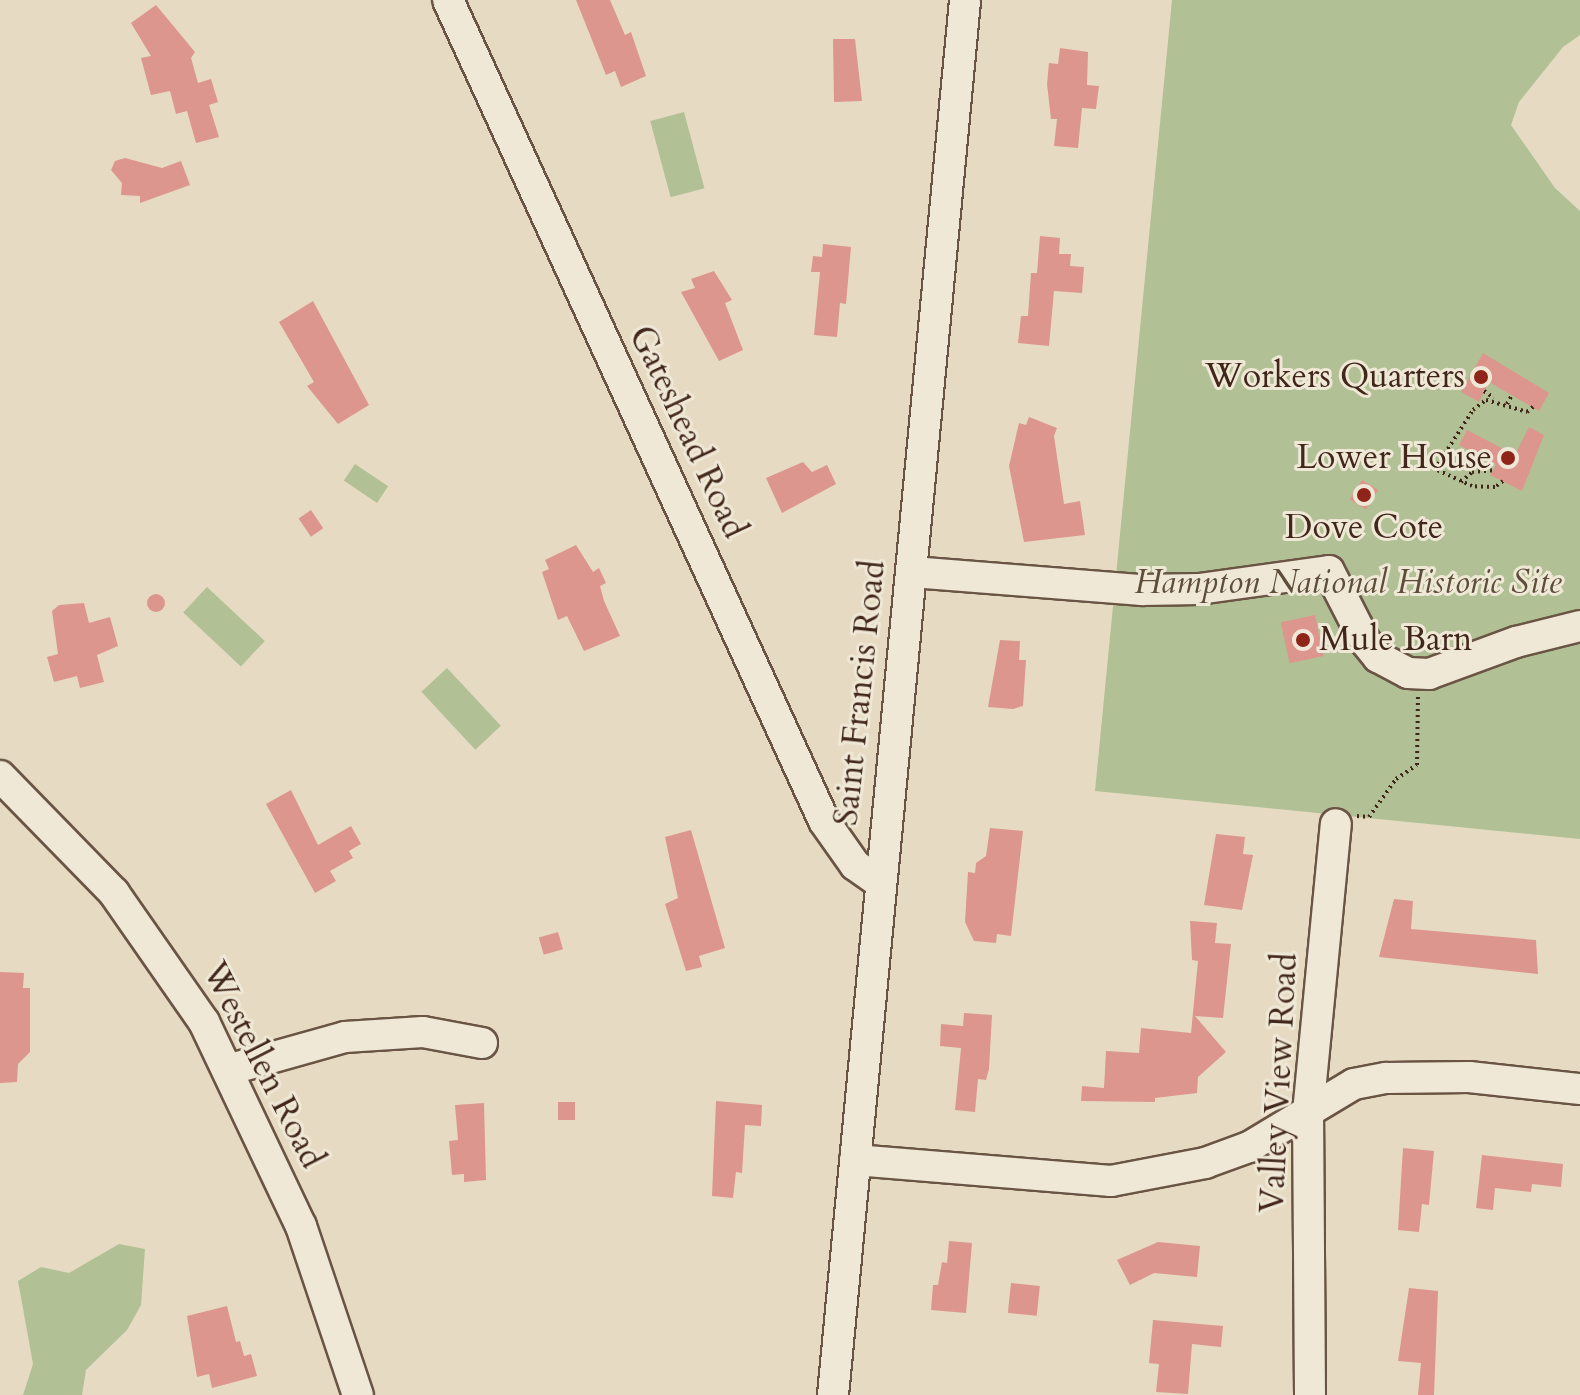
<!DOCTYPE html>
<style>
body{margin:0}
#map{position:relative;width:1580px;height:1395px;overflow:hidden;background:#e6dbc2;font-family:Cardo,serif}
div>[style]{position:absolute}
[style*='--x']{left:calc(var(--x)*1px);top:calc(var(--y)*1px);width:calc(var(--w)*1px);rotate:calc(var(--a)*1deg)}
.green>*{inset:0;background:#b2c195;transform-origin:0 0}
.building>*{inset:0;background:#dc968e;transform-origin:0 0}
.round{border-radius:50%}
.path>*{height:4px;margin-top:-2px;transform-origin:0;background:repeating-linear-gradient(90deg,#41271a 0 2px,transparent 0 6px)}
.roads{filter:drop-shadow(2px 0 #6a5444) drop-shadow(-2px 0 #6a5444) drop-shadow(0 2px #6a5444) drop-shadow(0 -2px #6a5444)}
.minor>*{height:30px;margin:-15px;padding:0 15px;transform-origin:15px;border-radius:15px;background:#efe8d7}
.dots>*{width:22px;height:22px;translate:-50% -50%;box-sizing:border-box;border:4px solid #efe8d7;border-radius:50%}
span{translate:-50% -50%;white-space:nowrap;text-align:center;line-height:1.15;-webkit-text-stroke:6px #efe8d7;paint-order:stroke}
.poi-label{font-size:34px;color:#41271a}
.right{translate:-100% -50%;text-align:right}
.left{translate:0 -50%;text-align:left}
.street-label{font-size:34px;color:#41271a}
.park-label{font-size:34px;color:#5d4e39;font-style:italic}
</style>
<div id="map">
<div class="green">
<div style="clip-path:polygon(1172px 0,1580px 0,1580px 35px,1563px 47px,1519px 102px,1511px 125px,1555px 188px,1580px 211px,1580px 839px,1095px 791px)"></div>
<div style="left:684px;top:112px;width:79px;height:35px;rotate:75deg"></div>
<div style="left:355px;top:464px;width:40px;height:20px;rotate:34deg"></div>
<div style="left:207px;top:587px;width:79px;height:35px;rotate:43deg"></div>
<div style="left:447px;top:668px;width:79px;height:35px;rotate:47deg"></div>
<div style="clip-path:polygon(119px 1244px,145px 1249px,141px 1305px,127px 1330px,86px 1370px,82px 1395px,23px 1395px,33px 1364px,18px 1281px,41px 1267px,69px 1273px)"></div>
</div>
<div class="building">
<div style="clip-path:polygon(576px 0,610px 0,625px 35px,631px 32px,646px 76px,621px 87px,615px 71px,606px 75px)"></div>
<div style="clip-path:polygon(156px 5px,195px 52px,191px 58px,198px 83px,211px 79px,218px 102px,209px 105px,219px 137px,196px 143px,187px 111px,176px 114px,170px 91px,151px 95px,141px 58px,151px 56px,131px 23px)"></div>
<div style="clip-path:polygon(833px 39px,855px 39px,862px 101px,834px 102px)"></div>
<div style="clip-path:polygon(1060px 48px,1088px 52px,1087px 85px,1099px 86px,1096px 109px,1082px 108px,1078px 148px,1054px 146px,1057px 119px,1051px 119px,1047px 84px,1049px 63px,1058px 64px)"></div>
<div style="clip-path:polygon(125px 158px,162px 168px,181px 161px,190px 185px,140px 203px,140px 196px,121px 195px,122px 183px,111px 170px,115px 161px)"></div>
<div style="clip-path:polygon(1040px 236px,1060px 238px,1059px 254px,1071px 254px,1070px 266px,1084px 267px,1082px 293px,1054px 291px,1049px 346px,1018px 343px,1021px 316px,1028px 316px,1031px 273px,1037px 273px)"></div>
<div style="clip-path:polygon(823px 244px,851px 247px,846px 304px,840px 303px,837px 337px,814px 335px,820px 272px,811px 272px,813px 256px,822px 257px)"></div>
<div style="clip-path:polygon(714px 271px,732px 300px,725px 303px,743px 350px,719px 361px,681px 292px,695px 288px,691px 279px)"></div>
<div style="clip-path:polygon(313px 301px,369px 405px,338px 424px,307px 386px,314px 382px,279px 322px)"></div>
<div style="clip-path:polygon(1483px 353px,1549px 393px,1539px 411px,1489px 382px,1479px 402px,1461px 392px)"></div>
<div style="clip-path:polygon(1029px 417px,1057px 428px,1054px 436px,1064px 504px,1080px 501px,1085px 535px,1024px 542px,1009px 466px,1019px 423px,1026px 425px)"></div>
<div style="clip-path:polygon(1529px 427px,1544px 435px,1522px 491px,1490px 475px,1496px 465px,1459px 445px,1467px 430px,1515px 455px)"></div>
<div style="clip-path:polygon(803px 462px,812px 472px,827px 465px,836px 484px,782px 513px,766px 478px)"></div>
<div style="left:1362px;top:480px;width:19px;height:23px;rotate:32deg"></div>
<div style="left:311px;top:510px;width:22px;height:15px;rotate:56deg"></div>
<div style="clip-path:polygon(576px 545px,593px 572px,599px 568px,606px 583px,600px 586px,604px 601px,620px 636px,584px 651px,567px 616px,558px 620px,542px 572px,549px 569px,545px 560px)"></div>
<div class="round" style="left:147px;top:594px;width:18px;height:18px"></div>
<div style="clip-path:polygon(84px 603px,89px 623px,110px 617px,118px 646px,97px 655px,104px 682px,80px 688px,77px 676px,54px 682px,47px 657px,58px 654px,52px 611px,59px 605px)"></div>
<div style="left:1315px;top:615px;width:42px;height:35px;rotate:78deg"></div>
<div style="clip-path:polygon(1000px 640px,1020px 641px,1019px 660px,1026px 660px,1023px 706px,1013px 709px,988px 707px)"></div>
<div style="clip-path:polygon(291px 790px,318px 845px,351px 826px,361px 844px,349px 851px,353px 858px,330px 871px,336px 881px,315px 893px,266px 804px)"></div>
<div style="clip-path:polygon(990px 828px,1023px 831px,1011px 936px,997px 934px,996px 943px,974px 941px,965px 922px,968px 872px,975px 873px,976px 863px,986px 856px)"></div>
<div style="clip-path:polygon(691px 830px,725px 948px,699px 956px,702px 967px,686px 971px,665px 904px,678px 898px,665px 837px)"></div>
<div style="clip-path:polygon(1216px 834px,1245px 837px,1243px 854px,1253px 855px,1242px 910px,1204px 905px)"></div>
<div style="clip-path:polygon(1394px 899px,1413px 901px,1411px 929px,1536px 940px,1538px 974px,1379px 957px)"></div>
<div style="clip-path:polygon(1190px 921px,1217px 923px,1215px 943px,1231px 944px,1223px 1018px,1195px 1016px,1226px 1052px,1198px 1077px,1197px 1093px,1155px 1098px,1155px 1102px,1081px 1101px,1082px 1086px,1104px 1088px,1106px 1051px,1139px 1053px,1141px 1028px,1191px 1033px,1198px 961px,1192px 960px)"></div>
<div style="left:558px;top:932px;width:18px;height:20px;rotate:74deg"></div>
<div style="clip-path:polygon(0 972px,24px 973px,23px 988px,30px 988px,30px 1052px,18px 1064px,17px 1082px,0 1083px)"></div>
<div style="clip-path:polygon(964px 1013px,992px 1015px,989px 1069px,986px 1080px,978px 1079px,975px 1112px,955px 1110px,961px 1048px,940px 1046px,941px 1024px,963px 1026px)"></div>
<div style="clip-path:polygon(716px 1101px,762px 1105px,761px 1126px,745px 1125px,742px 1173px,736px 1172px,733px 1198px,712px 1196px)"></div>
<div style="left:558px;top:1102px;width:17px;height:18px"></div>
<div style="clip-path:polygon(484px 1103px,486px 1180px,464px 1182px,464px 1174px,452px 1175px,449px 1141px,458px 1140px,455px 1105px)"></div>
<div style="clip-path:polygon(1403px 1148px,1434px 1151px,1429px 1205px,1422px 1204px,1419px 1232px,1398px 1230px)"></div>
<div style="clip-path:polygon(1482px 1155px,1563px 1164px,1561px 1187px,1532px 1184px,1531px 1192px,1495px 1188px,1493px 1210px,1476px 1208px)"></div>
<div style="clip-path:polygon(949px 1241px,972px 1243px,966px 1313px,931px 1310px,933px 1285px,938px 1285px,942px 1262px,947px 1263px)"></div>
<div style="clip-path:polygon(1158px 1242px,1200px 1246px,1197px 1277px,1154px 1273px,1130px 1285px,1117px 1260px)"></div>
<div style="left:1011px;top:1283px;width:29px;height:30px;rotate:6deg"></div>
<div style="clip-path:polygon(1409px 1288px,1438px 1291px,1434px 1395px,1418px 1395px,1421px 1363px,1398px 1361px)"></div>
<div style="clip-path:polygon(227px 1306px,236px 1342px,240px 1341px,244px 1356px,251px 1354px,257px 1376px,212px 1388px,209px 1374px,197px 1377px,187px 1316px)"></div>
<div style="clip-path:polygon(1153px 1320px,1223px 1326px,1221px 1347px,1192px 1344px,1188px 1394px,1156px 1392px,1159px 1364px,1149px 1363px)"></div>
</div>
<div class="path">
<div style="--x:1484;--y:391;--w:12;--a:35"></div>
<div style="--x:1507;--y:404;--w:10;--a:-61"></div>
<div style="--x:1503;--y:481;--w:10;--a:143"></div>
<div style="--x:1495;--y:487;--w:23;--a:-178"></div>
<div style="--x:1472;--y:486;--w:41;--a:-155.3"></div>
<div style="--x:1435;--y:469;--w:70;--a:-57.2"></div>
<div style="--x:1473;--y:410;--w:16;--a:-38"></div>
<div style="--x:1486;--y:400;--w:43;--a:16.3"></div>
<div style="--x:1527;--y:412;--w:8;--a:-40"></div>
<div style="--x:1461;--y:482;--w:15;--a:-42"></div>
<div style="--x:1472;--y:472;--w:21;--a:-5"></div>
<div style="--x:1357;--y:816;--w:12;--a:5"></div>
<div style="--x:1369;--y:817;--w:47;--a:-54.6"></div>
<div style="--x:1396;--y:779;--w:25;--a:-34"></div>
<div style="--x:1417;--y:765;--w:68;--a:-89.2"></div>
</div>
<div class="roads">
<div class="minor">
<div style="--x:448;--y:0;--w:903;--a:65.39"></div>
<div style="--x:824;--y:821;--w:54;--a:54.8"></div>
<div style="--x:855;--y:865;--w:29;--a:35"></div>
<div style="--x:912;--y:572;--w:231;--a:4.5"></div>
<div style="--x:1142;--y:590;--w:57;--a:-1"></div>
<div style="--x:1199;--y:589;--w:131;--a:-7.9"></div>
<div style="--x:1329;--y:571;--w:79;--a:62.8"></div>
<div style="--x:1365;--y:641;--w:21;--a:51"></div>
<div style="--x:1378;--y:657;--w:34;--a:28"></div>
<div style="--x:1408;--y:673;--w:21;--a:3"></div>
<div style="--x:1429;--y:674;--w:93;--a:-20.2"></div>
<div style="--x:1516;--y:642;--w:66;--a:-14"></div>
<div style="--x:0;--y:776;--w:163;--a:45.7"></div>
<div style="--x:114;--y:893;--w:157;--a:55.1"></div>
<div style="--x:204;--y:1022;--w:226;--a:64.6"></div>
<div style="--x:301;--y:1226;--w:178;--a:71.4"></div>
<div style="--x:231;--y:1069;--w:118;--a:-15.7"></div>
<div style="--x:345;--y:1037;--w:78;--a:-3.7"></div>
<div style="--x:423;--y:1032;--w:60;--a:10.6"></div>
<div style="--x:855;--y:1160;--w:257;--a:4.7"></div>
<div style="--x:1111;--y:1181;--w:96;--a:-10.8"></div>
<div style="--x:1205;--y:1163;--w:47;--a:-20"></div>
<div style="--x:1249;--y:1147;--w:122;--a:-31"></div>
<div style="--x:1354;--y:1084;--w:33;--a:-11"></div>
<div style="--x:1386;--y:1078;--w:83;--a:-0.7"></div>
<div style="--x:1469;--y:1077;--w:112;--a:6.2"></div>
<div style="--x:833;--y:1395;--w:1401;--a:-84.59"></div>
<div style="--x:1310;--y:1395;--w:282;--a:-90.4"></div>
<div style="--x:1308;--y:1113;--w:290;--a:-84.5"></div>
</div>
</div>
<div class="dots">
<div style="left:1481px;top:377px;background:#8f2418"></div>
<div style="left:1508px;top:458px;background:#8f2418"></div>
<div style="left:1364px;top:495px;background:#8f2418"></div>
<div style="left:1303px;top:640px;background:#8f2418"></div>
</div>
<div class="poi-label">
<span class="right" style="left:1465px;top:377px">Workers Quarters</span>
<span class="right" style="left:1492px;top:458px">Lower House</span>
<span style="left:1364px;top:528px">Dove Cote</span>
<span class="left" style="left:1319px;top:640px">Mule Barn</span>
</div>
<div class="street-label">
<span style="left:688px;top:432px;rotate:65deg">Gateshead Road</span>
<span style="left:860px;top:693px;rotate:-84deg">Saint Francis Road</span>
<span style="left:263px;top:1065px;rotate:63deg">Westellen Road</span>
<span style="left:1279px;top:1083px;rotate:-87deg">Valley View Road</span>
</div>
<div class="park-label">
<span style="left:1348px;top:583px">Hampton National Historic Site</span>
</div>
</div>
